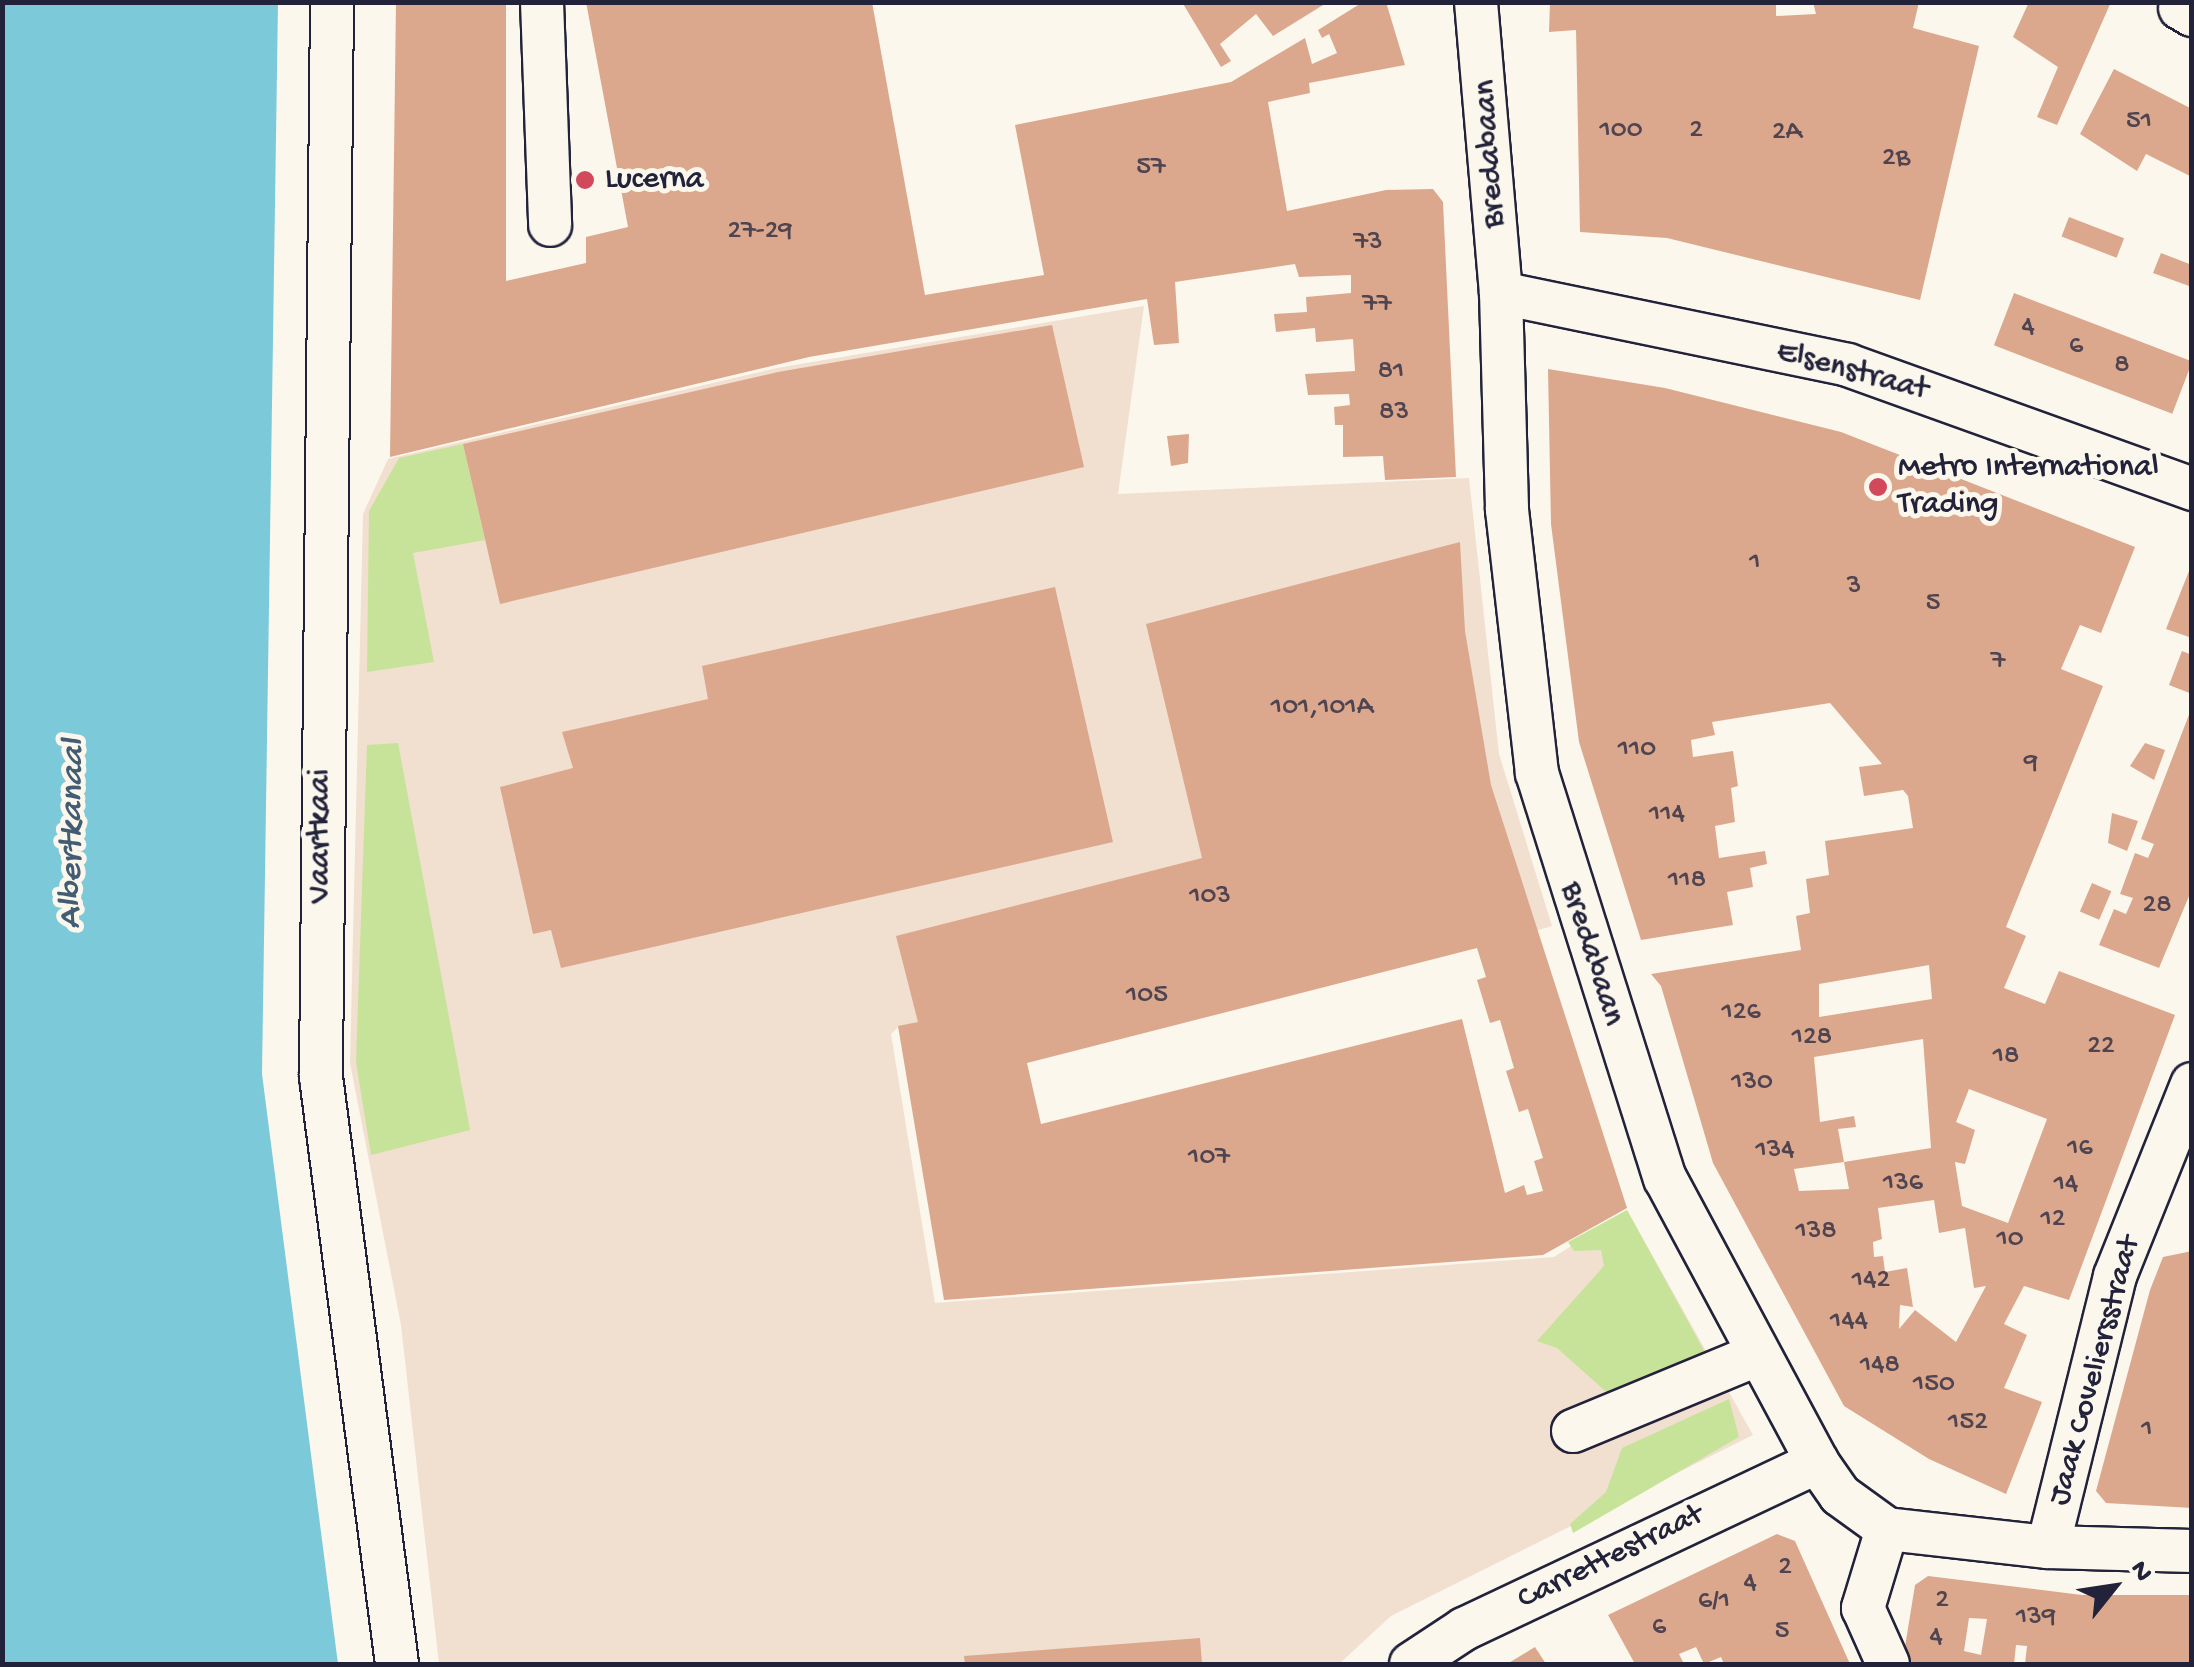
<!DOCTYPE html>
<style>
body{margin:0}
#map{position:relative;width:2194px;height:1667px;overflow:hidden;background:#fbf7ec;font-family:"Gochi Hand",sans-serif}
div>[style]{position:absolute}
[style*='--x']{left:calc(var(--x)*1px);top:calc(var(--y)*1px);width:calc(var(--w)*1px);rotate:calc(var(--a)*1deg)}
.built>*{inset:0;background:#f1dfd0}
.green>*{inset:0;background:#c7e399}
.water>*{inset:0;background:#7cc9da}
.building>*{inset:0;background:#dba88e;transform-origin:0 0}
.roads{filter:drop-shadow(2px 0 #22223b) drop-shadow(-2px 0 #22223b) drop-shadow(0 2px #22223b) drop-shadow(0 -2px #22223b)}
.minor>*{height:42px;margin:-21px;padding:0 21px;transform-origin:21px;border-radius:21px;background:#fbf7ec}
.dots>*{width:28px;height:28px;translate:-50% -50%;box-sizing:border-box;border:5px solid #fbf7ec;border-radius:50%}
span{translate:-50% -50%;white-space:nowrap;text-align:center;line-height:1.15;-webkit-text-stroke:10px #fbf7ec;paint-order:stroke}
.number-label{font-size:28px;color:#504450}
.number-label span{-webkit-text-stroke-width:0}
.street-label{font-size:32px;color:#22223b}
.poi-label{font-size:32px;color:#22223b}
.left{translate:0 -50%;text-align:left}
.water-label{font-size:35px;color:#425c73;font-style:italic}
.frame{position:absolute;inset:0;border:5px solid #22223b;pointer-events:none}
.north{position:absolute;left:2064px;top:1537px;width:100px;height:100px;-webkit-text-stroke:8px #fbf7ec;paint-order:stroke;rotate:60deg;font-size:28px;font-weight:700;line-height:40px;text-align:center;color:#22223b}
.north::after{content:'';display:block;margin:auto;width:35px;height:45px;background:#22223b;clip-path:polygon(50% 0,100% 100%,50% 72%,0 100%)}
</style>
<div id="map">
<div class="built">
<div style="clip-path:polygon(1144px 306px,1118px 494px,1469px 478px,1499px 754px,1552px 926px,1477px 948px,898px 1027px,891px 1034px,935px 1303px,1554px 1257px,1627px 1210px,1753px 1435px,1391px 1616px,1339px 1664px,439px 1664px,401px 1325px,350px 1063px,363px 514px,388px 459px,777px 368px)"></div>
</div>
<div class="green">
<div style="clip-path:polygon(463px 444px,485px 540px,413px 553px,434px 662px,367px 672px,369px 511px,399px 458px)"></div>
<div style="clip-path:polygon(398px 743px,470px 1130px,371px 1155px,356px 1062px,367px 745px)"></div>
<div style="clip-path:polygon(1627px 1210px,1708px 1358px,1612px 1397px,1557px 1348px,1537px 1341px,1604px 1266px,1601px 1250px,1574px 1251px,1568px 1242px)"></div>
<div style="clip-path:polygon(1729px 1399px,1739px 1437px,1573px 1533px,1570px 1524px,1606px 1492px,1622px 1448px)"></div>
</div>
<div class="water">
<div style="clip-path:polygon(3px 2px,278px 3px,262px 1074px,338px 1664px,3px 1664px)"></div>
</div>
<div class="building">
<div style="clip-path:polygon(396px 2px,506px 2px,506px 281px,586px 263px,586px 237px,628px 227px,586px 2px,872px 2px,925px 295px,1044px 275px,1015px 125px,1231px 82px,1305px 38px,1312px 64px,1337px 53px,1329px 34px,1322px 38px,1318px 30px,1363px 2px,1386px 2px,1405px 65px,1309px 83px,1310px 93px,1268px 102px,1287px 211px,1386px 190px,1433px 189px,1443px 202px,1456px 477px,1385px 480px,1383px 456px,1343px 457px,1343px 425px,1335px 425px,1334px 407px,1350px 405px,1349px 394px,1308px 395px,1305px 374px,1355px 371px,1353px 339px,1316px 342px,1315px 328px,1276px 332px,1274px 314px,1307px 312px,1306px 297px,1351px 293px,1351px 275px,1299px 277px,1295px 264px,1175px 282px,1179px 343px,1154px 345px,1147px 299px,809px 357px,390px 457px)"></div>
<div style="clip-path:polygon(1182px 2px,1328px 2px,1273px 36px,1256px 14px,1220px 44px,1231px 61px,1221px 67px)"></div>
<div style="clip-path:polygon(1550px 2px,1776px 2px,1776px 16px,1816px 14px,1813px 2px,1919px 2px,1913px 28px,1979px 46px,1920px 300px,1667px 238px,1580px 232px,1576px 30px,1549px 32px)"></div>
<div style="clip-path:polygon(2029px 2px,2111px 2px,2057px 125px,2037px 117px,2058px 67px,2013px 37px)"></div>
<div style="clip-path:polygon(2114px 69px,2192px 109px,2192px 177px,2146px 154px,2137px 171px,2080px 134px)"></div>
<div style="left:2069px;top:217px;width:59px;height:21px;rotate:21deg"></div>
<div style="clip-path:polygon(2161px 253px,2192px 265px,2192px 287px,2153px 273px)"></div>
<div style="left:2014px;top:293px;width:191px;height:56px;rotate:21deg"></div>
<div style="clip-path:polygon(1052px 325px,1084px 467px,500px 604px,463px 444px,778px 372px)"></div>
<div style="clip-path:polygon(evenodd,1548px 369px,1665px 388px,1841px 432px,2135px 547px,2101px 633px,2080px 625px,2061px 669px,2103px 686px,2006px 927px,2026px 936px,2004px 988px,2045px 1004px,2059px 971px,2175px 1015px,2069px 1300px,2024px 1286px,2004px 1324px,2027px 1335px,2004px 1388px,2042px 1402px,2006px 1494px,1929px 1459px,1844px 1406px,1713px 1163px,1661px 986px,1651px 974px,1801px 950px,1796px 916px,1810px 913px,1806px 879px,1829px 875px,1825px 841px,1913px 828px,1908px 796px,1903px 790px,1864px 796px,1859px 767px,1882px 764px,1830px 703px,1712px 722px,1715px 735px,1691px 740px,1693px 757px,1733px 751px,1738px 786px,1731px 788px,1735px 822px,1715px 826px,1719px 858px,1765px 851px,1767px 864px,1750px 868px,1753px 887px,1727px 892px,1733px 925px,1641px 940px,1579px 742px,1551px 524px,1548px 369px,1929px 965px,1932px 999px,1819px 1017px,1819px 984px,1929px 965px,1548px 369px,1923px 1039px,1931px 1148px,1844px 1162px,1849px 1189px,1799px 1191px,1794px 1169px,1844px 1162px,1838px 1129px,1856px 1127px,1854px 1116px,1820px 1122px,1814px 1057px,1923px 1039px,1548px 369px,1969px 1089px,2047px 1119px,2008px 1223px,1962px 1206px,1955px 1162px,1965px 1164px,1975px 1130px,1956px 1122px,1969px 1089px,1548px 369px,1934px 1200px,1939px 1233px,1965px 1228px,1974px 1288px,1986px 1286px,1956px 1342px,1915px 1310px,1899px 1329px,1900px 1305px,1913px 1307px,1907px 1268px,1885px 1272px,1883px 1256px,1874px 1257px,1873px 1242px,1882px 1239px,1878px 1208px,1934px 1200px)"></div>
<div style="clip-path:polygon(1189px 434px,1188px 463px,1171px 466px,1167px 436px)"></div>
<div style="clip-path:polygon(evenodd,1460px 542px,1465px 631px,1491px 785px,1627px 1208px,1543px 1255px,944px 1300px,898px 1026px,918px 1022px,896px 936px,1202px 858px,1146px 624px,1460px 542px,1477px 948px,1486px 977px,1477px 980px,1490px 1023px,1500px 1020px,1514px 1068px,1506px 1071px,1519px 1112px,1528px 1109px,1543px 1158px,1534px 1161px,1543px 1191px,1527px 1195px,1524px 1185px,1505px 1193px,1462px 1019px,1041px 1124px,1027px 1063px,1477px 948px)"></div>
<div style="clip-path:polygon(2191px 566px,2192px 566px,2192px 638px,2166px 629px)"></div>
<div style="clip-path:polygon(1055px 587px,1113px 842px,561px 968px,551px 930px,533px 934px,500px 787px,573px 768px,562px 732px,708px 699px,702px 666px)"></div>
<div style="clip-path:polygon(2182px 651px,2192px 655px,2192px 694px,2169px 685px)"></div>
<div style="clip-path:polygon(2192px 707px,2192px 889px,2159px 968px,2099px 945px,2114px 909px,2126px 914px,2133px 898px,2120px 894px,2135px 853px,2148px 858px,2154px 844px,2141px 839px)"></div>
<div style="clip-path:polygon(2145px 743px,2165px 750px,2154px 780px,2130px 766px)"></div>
<div style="clip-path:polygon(2112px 813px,2138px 821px,2127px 851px,2108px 843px)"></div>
<div style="left:2092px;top:883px;width:21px;height:31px;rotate:23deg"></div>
<div style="clip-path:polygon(2192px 1251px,2192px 1508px,2106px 1503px,2096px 1491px,2150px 1290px,2163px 1257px)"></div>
<div style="clip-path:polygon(1777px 1534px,1795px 1541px,1850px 1664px,1724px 1664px,1721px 1657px,1704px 1664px,1696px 1647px,1679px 1654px,1684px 1664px,1635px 1664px,1608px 1615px)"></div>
<div style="clip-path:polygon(evenodd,1928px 1576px,2082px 1595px,2192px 1595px,2192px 1664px,2025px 1664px,2027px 1646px,2016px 1645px,2014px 1664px,1913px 1664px,1904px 1653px,1915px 1585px,1928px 1576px,1969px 1618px,1987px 1619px,1981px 1655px,1964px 1651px,1969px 1618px)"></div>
<div style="clip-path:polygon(1200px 1638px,1202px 1664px,965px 1664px,964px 1656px)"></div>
<div style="clip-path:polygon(1535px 1647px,1546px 1664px,1507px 1664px)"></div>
</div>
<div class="roads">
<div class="minor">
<div style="--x:332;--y:2;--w:1075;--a:90.59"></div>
<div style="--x:321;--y:1077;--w:592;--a:82.62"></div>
<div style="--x:542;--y:2;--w:223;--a:87.9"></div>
<div style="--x:1476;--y:2;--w:292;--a:85.1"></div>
<div style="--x:1501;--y:293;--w:217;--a:88.4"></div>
<div style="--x:1507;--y:510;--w:265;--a:83.5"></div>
<div style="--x:1537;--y:773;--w:425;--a:72.5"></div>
<div style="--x:1665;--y:1178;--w:322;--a:61.8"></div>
<div style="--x:1817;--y:1462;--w:40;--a:55.1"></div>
<div style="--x:1840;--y:1495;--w:58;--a:35.9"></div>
<div style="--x:1887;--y:1529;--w:162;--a:6.4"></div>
<div style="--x:2048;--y:1547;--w:144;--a:1.6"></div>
<div style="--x:2180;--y:8;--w:14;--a:30"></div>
<div style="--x:1501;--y:293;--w:354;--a:11.7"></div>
<div style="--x:1848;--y:365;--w:366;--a:19.8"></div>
<div style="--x:1573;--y:1431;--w:201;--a:-22.5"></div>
<div style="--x:1887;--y:1529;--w:83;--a:106.9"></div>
<div style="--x:1863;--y:1608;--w:61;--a:65.9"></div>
<div style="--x:2048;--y:1547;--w:279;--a:-76.1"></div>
<div style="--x:2115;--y:1276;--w:207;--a:-68.1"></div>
<div style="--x:1411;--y:1664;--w:64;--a:-33.4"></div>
<div style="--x:1464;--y:1629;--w:391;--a:-25.3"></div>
</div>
</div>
<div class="dots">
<div style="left:585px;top:180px;background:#d1495b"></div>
<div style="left:1878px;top:487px;background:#d1495b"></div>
</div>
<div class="number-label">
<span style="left:2139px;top:122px">51</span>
<span style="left:1621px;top:131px">100</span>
<span style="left:1696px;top:131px">2</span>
<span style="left:1787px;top:133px">2A</span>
<span style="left:1896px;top:159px">2B</span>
<span style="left:1151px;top:168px">57</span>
<span style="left:760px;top:232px">27-29</span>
<span style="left:1368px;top:243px">73</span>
<span style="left:1377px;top:305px">77</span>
<span style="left:2028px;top:328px">4</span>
<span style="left:2076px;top:347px">6</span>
<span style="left:2122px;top:366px">8</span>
<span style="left:1391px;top:372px">81</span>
<span style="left:1394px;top:413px">83</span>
<span style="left:1755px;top:563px">1</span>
<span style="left:1854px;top:587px">3</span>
<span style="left:1933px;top:604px">5</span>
<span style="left:1998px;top:662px">7</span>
<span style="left:1322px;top:708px">101,101A</span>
<span style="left:1637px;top:750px">110</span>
<span style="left:2031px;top:764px">9</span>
<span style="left:1667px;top:815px">114</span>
<span style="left:1687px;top:881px">118</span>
<span style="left:1210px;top:897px">103</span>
<span style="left:2157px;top:906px">28</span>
<span style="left:1147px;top:996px">105</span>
<span style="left:1741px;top:1013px">126</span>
<span style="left:1812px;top:1038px">128</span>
<span style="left:2101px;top:1047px">22</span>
<span style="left:2006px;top:1057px">18</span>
<span style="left:1752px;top:1083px">130</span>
<span style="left:2080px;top:1149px">16</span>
<span style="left:1775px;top:1151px">134</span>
<span style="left:1209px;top:1158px">107</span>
<span style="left:1903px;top:1184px">136</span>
<span style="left:2066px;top:1185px">14</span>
<span style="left:2053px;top:1220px">12</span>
<span style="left:1816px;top:1232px">138</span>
<span style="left:2010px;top:1240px">10</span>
<span style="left:1871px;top:1281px">142</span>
<span style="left:1849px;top:1322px">144</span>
<span style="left:1880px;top:1366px">148</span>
<span style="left:1934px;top:1385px">150</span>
<span style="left:1968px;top:1423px">152</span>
<span style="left:2147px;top:1430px">1</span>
<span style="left:1785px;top:1568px">2</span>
<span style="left:1750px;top:1584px">4</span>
<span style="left:1942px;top:1601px">2</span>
<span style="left:1714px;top:1602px">6/1</span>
<span style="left:2036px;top:1618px">139</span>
<span style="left:1659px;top:1628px">6</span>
<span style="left:1782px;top:1632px">5</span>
<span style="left:1936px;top:1638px">4</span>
</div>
<div class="street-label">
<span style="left:1491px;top:154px;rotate:-94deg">Bredabaan</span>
<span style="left:1852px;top:372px;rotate:15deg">Elsenstraat</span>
<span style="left:321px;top:836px;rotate:-90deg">Vaartkaai</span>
<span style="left:1591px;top:954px;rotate:72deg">Bredabaan</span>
<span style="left:2096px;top:1371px;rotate:-75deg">Jaak Coveliersstraat</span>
<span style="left:1611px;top:1558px;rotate:-26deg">Carrettestraat</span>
</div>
<div class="poi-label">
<span class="left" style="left:605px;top:180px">Lucerna</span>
<span class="left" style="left:1898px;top:487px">Metro International<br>Trading</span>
</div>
<div class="water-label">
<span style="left:74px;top:834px;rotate:-89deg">Albertkanaal</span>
</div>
<div class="frame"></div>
<div class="north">N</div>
</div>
